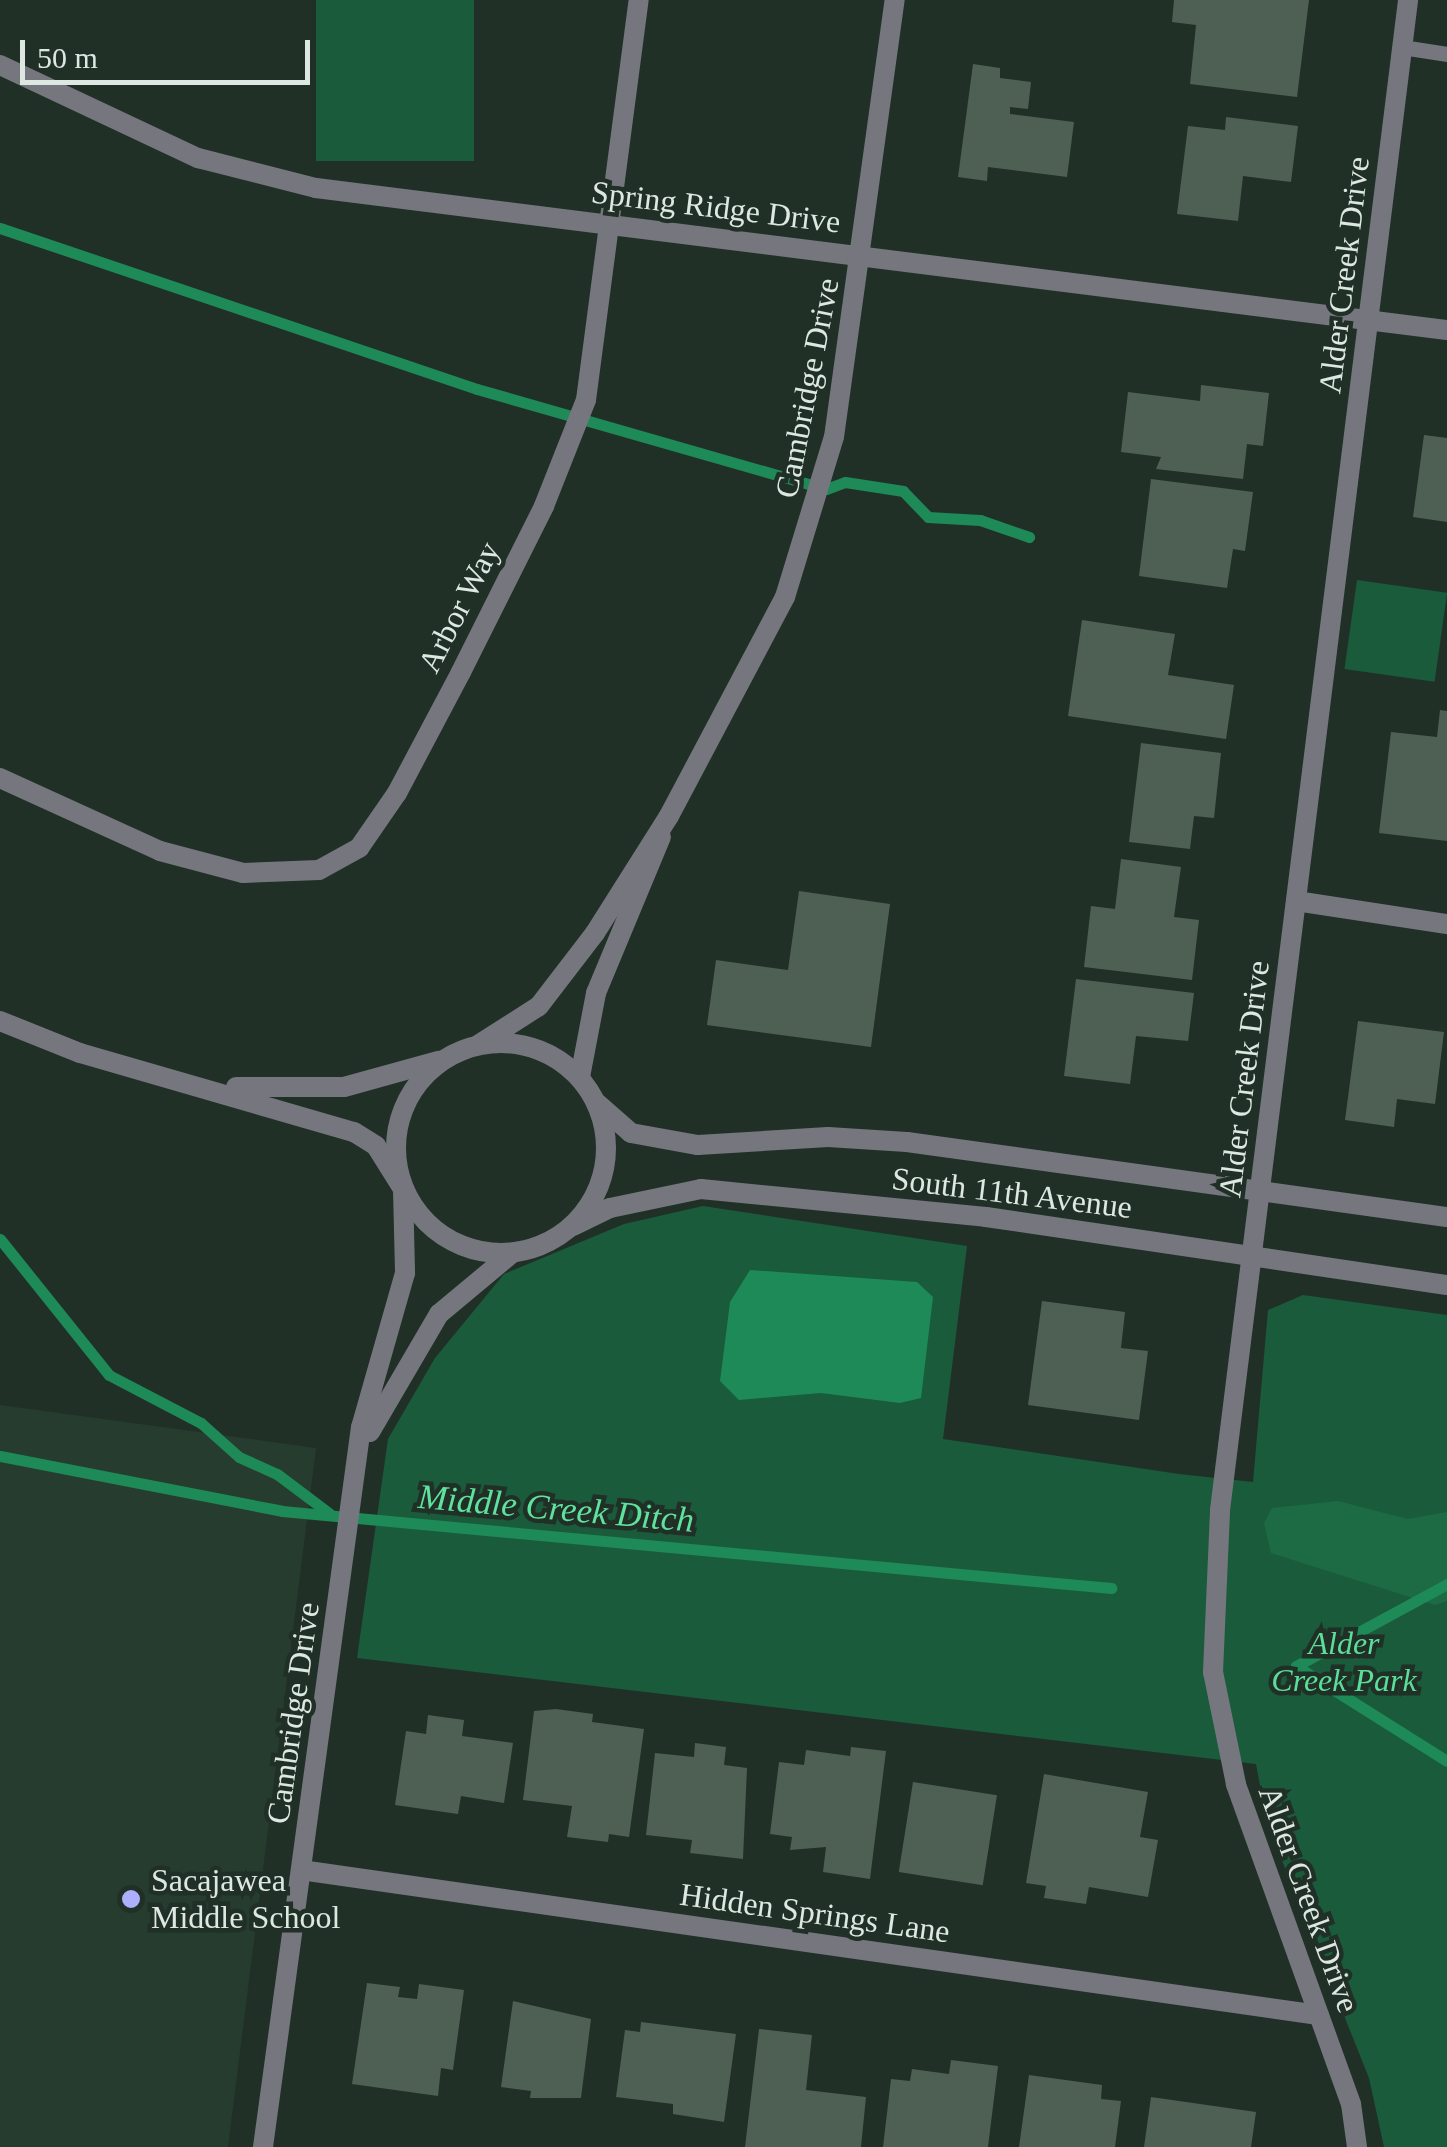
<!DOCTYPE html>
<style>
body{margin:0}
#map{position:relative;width:1447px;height:2147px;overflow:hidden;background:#213027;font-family:Georgia,serif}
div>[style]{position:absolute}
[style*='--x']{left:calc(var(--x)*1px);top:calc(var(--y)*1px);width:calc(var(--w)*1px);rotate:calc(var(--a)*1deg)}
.built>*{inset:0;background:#263c2f}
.green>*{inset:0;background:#1a5b3b;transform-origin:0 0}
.forest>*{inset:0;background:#1c6b45}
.water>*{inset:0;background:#1e8a58}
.stream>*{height:11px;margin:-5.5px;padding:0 5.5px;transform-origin:5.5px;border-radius:5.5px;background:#1e8a58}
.building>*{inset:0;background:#4e5f54;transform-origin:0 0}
.lane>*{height:15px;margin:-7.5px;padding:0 7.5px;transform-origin:7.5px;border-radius:7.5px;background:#76777e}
.street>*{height:20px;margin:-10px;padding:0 10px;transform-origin:10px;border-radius:10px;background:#76777e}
.street>.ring{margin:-10px;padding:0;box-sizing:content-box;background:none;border:20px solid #76777e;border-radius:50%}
.dots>*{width:28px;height:28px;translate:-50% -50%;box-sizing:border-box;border:5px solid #213027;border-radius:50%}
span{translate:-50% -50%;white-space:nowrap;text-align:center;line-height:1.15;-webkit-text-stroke:9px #213027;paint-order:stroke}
.street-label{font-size:32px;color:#dee8e2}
.park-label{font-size:32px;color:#5ade9a;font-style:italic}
.poi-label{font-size:32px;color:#dee8e2}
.left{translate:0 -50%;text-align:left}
.water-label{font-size:35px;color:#5ee29e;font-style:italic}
.scale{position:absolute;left:20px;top:40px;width:290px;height:45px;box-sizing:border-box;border:5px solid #dee8e2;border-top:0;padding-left:12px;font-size:30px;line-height:35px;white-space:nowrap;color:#dee8e2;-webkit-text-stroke:8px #213027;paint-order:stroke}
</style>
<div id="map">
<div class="built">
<div style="clip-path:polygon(0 1405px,316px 1448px,228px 2147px,0 2147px)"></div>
</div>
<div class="green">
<div style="left:316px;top:0;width:158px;height:161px"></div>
<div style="left:1357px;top:580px;width:91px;height:90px;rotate:8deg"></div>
<div style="clip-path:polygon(703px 1206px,967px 1246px,943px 1439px,1179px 1474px,1253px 1482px,1268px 1310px,1303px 1295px,1447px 1315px,1447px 2147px,1384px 2147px,1369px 2078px,1267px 1823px,1256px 1764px,357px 1658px,388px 1439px,435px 1358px,504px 1274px,624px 1224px)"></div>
</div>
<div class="forest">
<div style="clip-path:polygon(1338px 1501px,1408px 1519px,1447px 1512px,1447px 1601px,1435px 1605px,1271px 1553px,1264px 1523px,1272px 1508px)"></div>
</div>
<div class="water">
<div style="clip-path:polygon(750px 1270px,917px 1282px,933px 1297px,921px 1398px,900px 1403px,821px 1393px,739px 1400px,720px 1381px,730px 1302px)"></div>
</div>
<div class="stream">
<div style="--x:0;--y:228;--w:503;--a:18.65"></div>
<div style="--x:477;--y:389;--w:363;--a:16"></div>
<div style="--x:826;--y:489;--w:20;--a:-20"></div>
<div style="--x:845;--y:482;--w:59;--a:8.8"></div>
<div style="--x:903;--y:491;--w:36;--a:46"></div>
<div style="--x:928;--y:517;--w:52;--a:3.3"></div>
<div style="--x:980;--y:520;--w:52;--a:19.1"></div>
<div style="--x:0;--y:1239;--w:174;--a:51.3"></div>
<div style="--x:109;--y:1375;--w:104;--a:27.6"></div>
<div style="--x:201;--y:1423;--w:51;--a:41.8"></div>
<div style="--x:239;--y:1457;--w:42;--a:24.1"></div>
<div style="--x:277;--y:1474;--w:65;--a:36.9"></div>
<div style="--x:0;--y:1456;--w:287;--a:11"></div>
<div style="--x:282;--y:1511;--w:833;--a:5.31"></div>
<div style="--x:1447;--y:1584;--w:172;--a:151.5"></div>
<div style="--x:1296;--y:1666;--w:178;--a:32.2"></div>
</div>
<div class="building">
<div style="clip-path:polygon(1174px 0,1309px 0,1297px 97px,1190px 84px,1196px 25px,1172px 22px)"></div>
<div style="clip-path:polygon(973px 64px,1000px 68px,1000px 78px,1031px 82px,1028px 109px,1010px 107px,1010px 114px,1074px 122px,1067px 177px,988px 167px,987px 181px,958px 177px)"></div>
<div style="clip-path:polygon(1226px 117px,1298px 126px,1291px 182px,1243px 176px,1238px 221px,1177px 214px,1188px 126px,1225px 130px)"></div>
<div style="clip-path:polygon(1201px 385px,1269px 393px,1263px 446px,1247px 444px,1243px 479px,1156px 469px,1161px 457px,1121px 452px,1128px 392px,1200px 401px)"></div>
<div style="clip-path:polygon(1424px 435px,1447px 438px,1447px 522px,1413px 517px)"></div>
<div style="clip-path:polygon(1151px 479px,1253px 492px,1245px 551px,1233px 549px,1227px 588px,1139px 576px)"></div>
<div style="clip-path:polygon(1082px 620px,1175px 634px,1168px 675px,1234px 685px,1226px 739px,1068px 716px)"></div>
<div style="clip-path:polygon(1440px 710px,1447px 711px,1447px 841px,1379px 833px,1391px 732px,1437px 737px)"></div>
<div style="clip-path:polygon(1141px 743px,1221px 753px,1214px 818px,1194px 816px,1190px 849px,1129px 842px)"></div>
<div style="clip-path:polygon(1121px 859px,1181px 867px,1174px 917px,1199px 920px,1192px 980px,1084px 967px,1091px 906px,1115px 909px)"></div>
<div style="clip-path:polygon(799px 891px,890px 904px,871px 1047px,707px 1025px,716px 960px,788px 970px)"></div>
<div style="clip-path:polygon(1076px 979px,1194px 993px,1188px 1041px,1136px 1036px,1130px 1084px,1064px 1076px)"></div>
<div style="clip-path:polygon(1358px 1021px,1444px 1032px,1435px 1104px,1397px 1099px,1394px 1127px,1345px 1120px)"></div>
<div style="clip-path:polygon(1042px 1301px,1125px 1312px,1121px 1348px,1148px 1351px,1139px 1420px,1028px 1405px)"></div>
<div style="clip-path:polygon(556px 1709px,593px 1714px,592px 1722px,644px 1729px,629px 1837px,609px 1834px,608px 1842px,567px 1837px,572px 1806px,523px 1800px,534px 1711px)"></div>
<div style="clip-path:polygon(428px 1715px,464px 1720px,462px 1736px,513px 1743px,504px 1803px,461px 1796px,458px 1814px,395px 1805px,406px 1731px,426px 1734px)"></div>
<div style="clip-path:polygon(695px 1743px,726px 1747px,724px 1765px,747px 1768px,743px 1859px,690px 1853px,692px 1840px,646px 1835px,655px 1753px,694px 1757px)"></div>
<div style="clip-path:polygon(851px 1747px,886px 1751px,870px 1879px,823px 1872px,826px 1847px,790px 1850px,792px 1837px,770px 1834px,779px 1762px,804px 1765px,806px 1750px,850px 1756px)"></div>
<div style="clip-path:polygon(1044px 1774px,1148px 1792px,1140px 1837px,1158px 1840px,1148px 1897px,1089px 1887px,1086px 1904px,1044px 1898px,1046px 1886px,1026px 1883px)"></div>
<div style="left:913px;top:1782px;width:85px;height:91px;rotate:9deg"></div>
<div style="clip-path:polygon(367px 1983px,400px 1987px,398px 1997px,417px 1999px,419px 1984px,464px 1990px,453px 2070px,441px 2068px,438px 2096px,352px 2084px)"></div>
<div style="clip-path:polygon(513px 2001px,591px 2019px,581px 2098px,530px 2098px,531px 2091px,501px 2087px)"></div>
<div style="clip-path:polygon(641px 2022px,736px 2034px,724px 2122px,673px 2114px,673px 2104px,616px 2097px,625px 2030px,640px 2032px)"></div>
<div style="clip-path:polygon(759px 2029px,812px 2035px,806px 2090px,866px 2097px,861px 2147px,745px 2147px)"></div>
<div style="clip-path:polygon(951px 2060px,998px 2066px,988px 2147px,883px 2147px,891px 2079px,910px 2081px,912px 2069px,949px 2074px)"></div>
<div style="clip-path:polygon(1029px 2075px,1102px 2085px,1101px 2099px,1121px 2101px,1115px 2147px,1019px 2147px)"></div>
<div style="clip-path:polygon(1151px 2097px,1256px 2112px,1251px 2147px,1144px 2147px)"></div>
</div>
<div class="lane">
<div style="--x:1402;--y:47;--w:46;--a:8.8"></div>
</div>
<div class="street">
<div style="--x:0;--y:65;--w:219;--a:25.2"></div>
<div style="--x:198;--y:158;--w:122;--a:14.3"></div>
<div style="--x:316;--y:188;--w:1140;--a:7.16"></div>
<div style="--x:0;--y:778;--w:176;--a:24.5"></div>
<div style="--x:160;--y:851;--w:86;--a:14.8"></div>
<div style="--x:243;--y:873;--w:76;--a:-2.3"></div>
<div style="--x:319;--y:870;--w:46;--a:-28.8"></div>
<div style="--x:359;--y:848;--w:67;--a:-55.4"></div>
<div style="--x:397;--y:793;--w:137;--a:-62.1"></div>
<div style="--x:461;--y:672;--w:186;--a:-63.4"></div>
<div style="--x:544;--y:506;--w:114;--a:-68.4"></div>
<div style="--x:586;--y:400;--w:403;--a:-82.5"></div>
<div style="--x:1296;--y:901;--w:153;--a:8.7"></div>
<div style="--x:0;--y:1021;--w:86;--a:21.8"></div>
<div style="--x:80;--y:1053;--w:285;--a:16.1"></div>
<div style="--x:354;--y:1132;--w:26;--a:32"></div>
<div style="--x:376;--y:1146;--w:51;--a:57.9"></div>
<div style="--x:403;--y:1189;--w:84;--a:88.6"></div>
<div style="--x:405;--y:1273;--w:160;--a:105.9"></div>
<div style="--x:361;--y:1427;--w:727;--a:97.75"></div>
<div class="ring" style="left:396px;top:1043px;width:190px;height:190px"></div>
<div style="--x:478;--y:1045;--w:72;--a:-32.6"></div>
<div style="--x:539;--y:1006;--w:92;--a:-52.5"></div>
<div style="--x:595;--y:933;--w:138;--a:-57.7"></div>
<div style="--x:669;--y:816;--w:248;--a:-62.1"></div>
<div style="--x:785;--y:597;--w:167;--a:-73"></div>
<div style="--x:834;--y:437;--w:441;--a:-82.1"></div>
<div style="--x:580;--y:1077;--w:86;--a:-79.2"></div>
<div style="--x:596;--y:993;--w:169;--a:-67.4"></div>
<div style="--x:236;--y:1087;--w:108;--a:0"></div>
<div style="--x:344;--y:1087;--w:98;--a:-15.5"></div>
<div style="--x:598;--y:1104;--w:44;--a:41.3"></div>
<div style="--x:631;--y:1133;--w:68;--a:10.2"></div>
<div style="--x:698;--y:1145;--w:130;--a:-3.5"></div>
<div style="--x:828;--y:1137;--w:79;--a:3.6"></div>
<div style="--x:907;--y:1142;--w:545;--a:7.91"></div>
<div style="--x:573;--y:1226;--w:41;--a:-25.9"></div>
<div style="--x:610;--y:1208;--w:93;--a:-11.8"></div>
<div style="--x:701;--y:1189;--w:286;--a:5.6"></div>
<div style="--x:986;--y:1217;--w:466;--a:8.4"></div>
<div style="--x:370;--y:1432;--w:137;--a:-59.7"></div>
<div style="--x:439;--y:1314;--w:94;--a:-39.8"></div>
<div style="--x:301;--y:1870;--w:1028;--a:8.11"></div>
<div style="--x:1357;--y:2147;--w:43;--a:-97.9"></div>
<div style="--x:1351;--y:2104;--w:340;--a:-109.8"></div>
<div style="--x:1236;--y:1784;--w:114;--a:-101.6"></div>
<div style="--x:1213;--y:1672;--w:162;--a:-87.5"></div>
<div style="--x:1220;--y:1510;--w:1522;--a:-82.9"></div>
</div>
<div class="dots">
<div style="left:131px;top:1899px;background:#acaffb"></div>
</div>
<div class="street-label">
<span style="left:716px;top:207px;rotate:7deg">Spring Ridge Drive</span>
<span style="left:1344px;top:275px;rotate:-83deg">Alder Creek Drive</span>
<span style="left:807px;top:388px;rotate:-79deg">Cambridge Drive</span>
<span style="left:459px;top:607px;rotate:-63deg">Arbor Way</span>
<span style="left:1244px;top:1079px;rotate:-83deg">Alder Creek Drive</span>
<span style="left:1012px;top:1193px;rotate:7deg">South 11th Avenue</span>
<span style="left:293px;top:1713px;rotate:-82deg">Cambridge Drive</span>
<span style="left:1309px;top:1899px;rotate:70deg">Alder Creek Drive</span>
<span style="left:815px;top:1913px;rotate:8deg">Hidden Springs Lane</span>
</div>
<div class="park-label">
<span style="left:1344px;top:1662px">Alder<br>Creek Park</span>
</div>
<div class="poi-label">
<span class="left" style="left:151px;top:1899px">Sacajawea<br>Middle School</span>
</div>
<div class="water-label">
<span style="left:556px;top:1509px;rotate:5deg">Middle Creek Ditch</span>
</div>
<div class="scale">50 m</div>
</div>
